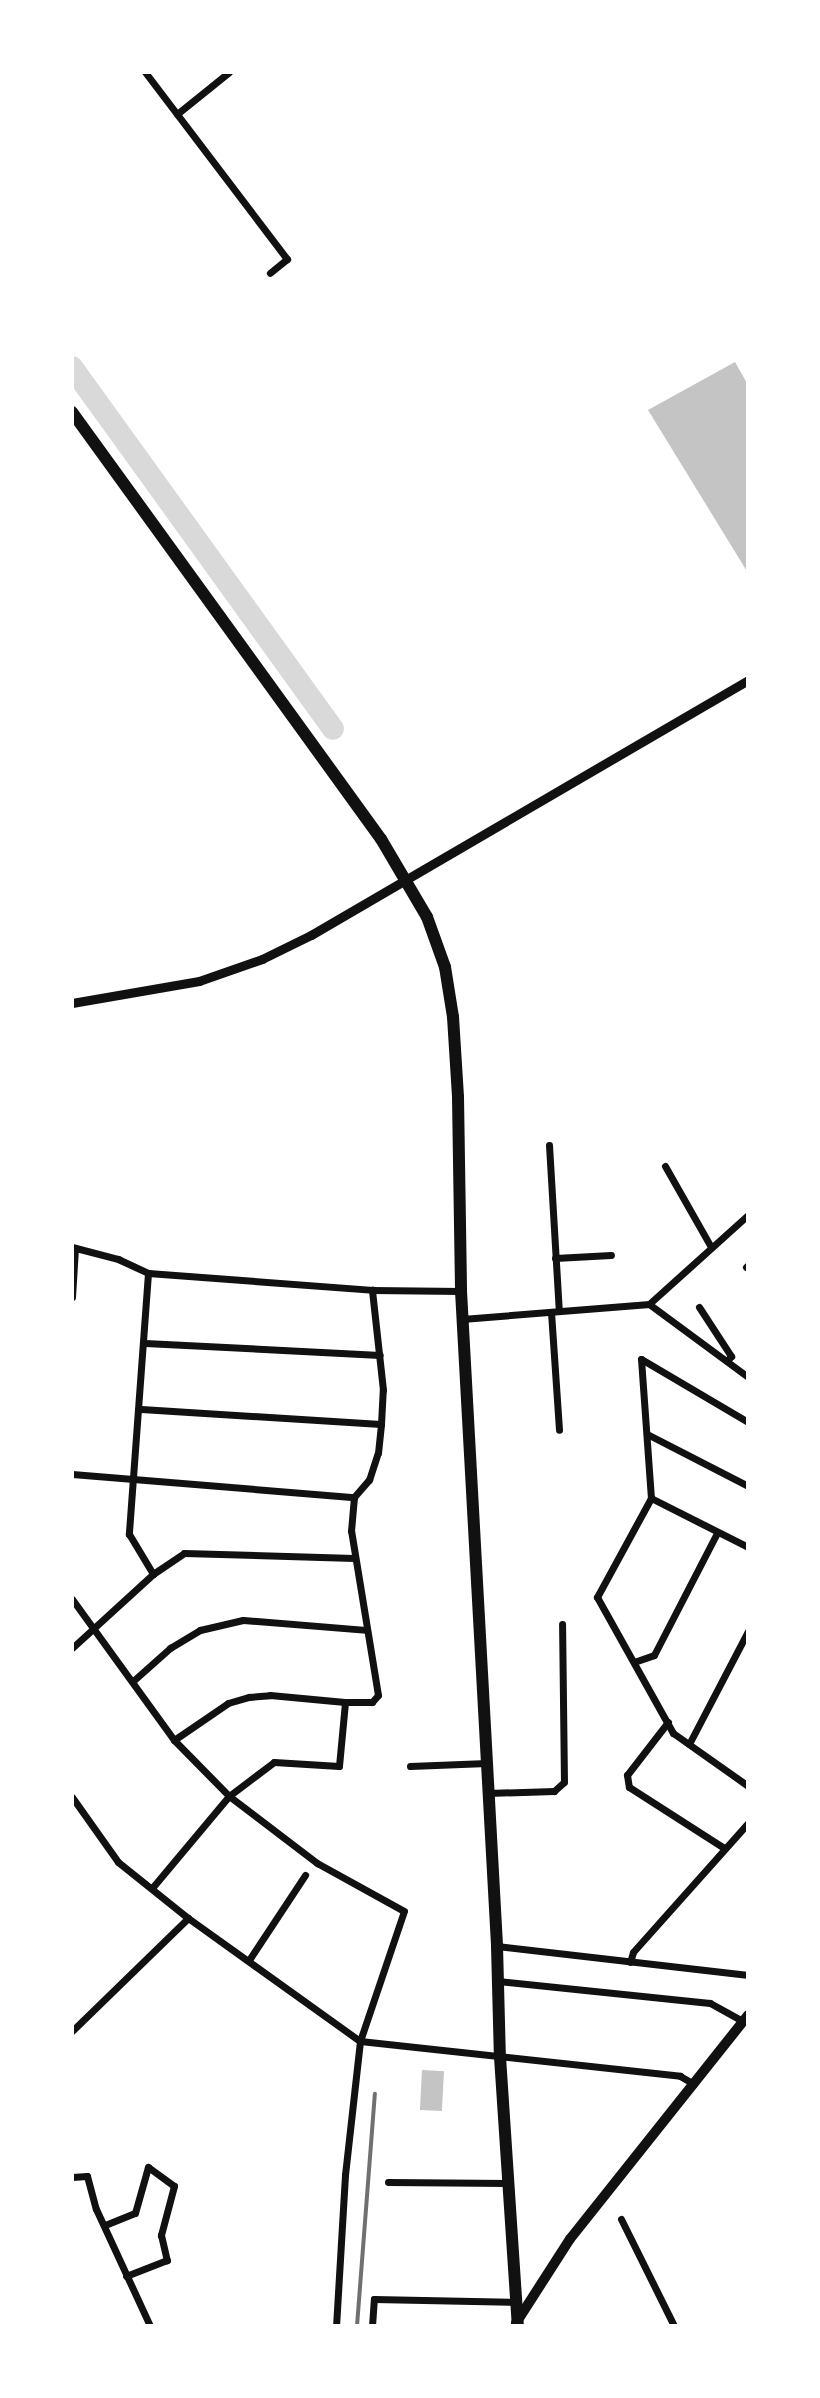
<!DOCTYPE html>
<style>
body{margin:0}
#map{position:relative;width:820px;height:2398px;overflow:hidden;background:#fff;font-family:"Noto Sans",sans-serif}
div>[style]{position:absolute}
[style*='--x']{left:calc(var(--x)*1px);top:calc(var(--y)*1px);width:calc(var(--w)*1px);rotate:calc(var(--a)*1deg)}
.river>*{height:22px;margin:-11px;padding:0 11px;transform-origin:11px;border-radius:11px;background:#d9d9d9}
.building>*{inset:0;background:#c4c4c4;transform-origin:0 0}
.minor>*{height:7px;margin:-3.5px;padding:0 3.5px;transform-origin:3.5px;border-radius:3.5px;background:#111}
.tertiary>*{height:9px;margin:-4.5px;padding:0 4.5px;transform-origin:4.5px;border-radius:4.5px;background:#111}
.secondary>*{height:10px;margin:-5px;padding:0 5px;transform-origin:5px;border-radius:5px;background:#111}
.trunk>*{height:12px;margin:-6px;padding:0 6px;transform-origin:6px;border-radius:6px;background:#111}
.rail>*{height:4px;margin:-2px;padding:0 2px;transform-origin:2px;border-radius:2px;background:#707070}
span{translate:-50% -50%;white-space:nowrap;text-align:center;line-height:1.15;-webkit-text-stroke:8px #fff;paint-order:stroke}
.frame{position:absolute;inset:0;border:74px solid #fff;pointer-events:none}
</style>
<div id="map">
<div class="river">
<div style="--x:72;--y:367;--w:446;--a:54.2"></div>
</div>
<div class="building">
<div style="clip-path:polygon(735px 362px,748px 385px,748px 573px,648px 410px)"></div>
<div style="left:422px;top:2070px;width:22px;height:40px;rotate:3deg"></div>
</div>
<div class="minor">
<div style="--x:145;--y:72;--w:235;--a:52.8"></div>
<div style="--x:287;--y:259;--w:22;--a:141"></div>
<div style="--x:177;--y:114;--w:67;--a:-38.9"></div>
<div style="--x:549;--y:1145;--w:166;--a:86.6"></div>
<div style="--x:665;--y:1166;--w:93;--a:60.4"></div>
<div style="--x:72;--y:1247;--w:48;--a:14.6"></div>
<div style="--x:118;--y:1259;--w:33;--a:25"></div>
<div style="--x:148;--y:1273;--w:225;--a:4.3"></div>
<div style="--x:372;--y:1290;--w:89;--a:0.6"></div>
<div style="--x:555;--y:1258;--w:56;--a:-3.1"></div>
<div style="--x:746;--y:1267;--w:3;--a:-45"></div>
<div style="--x:148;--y:1273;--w:262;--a:94.2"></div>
<div style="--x:129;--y:1534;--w:47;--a:59"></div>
<div style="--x:72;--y:1297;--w:49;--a:-86.5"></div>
<div style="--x:649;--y:1304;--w:123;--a:36.4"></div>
<div style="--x:699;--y:1307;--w:59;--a:56.9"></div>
<div style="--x:731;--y:1356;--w:6;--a:129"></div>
<div style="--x:551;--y:1312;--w:118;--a:86.1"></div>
<div style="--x:462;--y:1319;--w:188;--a:-4.6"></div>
<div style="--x:649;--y:1304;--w:133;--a:-42"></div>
<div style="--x:145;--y:1343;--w:235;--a:2.9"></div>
<div style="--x:141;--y:1409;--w:240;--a:3.6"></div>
<div style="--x:748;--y:1422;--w:124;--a:-149.5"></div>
<div style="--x:641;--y:1359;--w:139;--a:85.9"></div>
<div style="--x:651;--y:1498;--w:113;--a:118.6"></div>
<div style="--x:597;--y:1597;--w:156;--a:60.8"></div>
<div style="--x:673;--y:1733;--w:92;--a:35.2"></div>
<div style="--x:647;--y:1434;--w:114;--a:27.2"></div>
<div style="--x:72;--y:1474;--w:283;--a:4.7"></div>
<div style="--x:651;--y:1498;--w:109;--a:26.8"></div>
<div style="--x:72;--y:1599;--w:174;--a:54.1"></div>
<div style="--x:174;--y:1740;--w:78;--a:45.5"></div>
<div style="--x:229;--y:1796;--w:56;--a:-37.1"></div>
<div style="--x:274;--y:1762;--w:65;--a:3.5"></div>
<div style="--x:339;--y:1766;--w:64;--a:-84.6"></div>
<div style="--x:345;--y:1702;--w:27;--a:0"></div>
<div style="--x:372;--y:1702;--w:9;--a:-49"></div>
<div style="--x:378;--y:1695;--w:166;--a:-99.3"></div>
<div style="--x:351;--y:1531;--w:34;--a:-85"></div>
<div style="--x:354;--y:1497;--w:23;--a:-49"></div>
<div style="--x:369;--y:1480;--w:28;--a:-72"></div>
<div style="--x:378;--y:1453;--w:29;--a:-84"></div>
<div style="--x:381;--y:1424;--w:34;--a:-87"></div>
<div style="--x:383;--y:1390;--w:101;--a:-96.3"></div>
<div style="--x:72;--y:1648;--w:110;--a:-42.4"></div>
<div style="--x:153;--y:1574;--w:37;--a:-34"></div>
<div style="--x:184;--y:1553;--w:170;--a:1.7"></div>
<div style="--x:634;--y:1662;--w:21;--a:-19"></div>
<div style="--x:654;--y:1655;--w:137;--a:-62.7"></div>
<div style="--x:133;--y:1681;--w:50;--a:-41.7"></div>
<div style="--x:170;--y:1648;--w:35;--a:-31"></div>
<div style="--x:200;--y:1630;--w:44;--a:-13.1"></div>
<div style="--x:243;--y:1620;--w:123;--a:4.6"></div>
<div style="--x:668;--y:1722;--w:67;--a:127.7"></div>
<div style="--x:627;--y:1775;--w:12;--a:81"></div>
<div style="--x:629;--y:1787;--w:113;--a:32.7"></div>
<div style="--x:174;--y:1740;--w:65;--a:-34.4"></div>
<div style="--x:228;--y:1703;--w:22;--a:-16"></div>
<div style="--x:249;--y:1697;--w:21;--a:-5"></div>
<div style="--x:270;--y:1695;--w:75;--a:5.3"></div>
<div style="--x:689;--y:1744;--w:127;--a:-62.4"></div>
<div style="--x:410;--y:1766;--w:77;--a:-2.2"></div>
<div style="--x:488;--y:1793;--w:66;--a:-1.7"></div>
<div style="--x:554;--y:1791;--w:13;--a:-42"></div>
<div style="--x:564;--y:1782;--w:158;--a:-90.7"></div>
<div style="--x:72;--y:1797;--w:80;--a:54.7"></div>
<div style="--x:118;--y:1862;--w:90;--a:38.7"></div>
<div style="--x:188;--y:1918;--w:211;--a:35.6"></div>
<div style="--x:360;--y:2041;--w:322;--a:6.2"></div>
<div style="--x:680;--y:2076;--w:16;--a:30"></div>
<div style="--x:152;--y:1888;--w:120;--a:-50.1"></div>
<div style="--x:229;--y:1796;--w:111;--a:37.3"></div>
<div style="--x:317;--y:1863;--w:99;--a:28.9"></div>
<div style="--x:404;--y:1911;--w:137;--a:108.7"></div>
<div style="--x:360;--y:2041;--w:135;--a:96.4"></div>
<div style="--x:345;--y:2175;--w:151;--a:93.4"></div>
<div style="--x:497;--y:1946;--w:253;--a:6.6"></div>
<div style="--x:249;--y:1960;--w:102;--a:-56.6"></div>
<div style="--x:630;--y:1962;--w:10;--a:-73"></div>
<div style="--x:633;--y:1952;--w:173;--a:-48.3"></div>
<div style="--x:498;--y:1981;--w:213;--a:5.9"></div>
<div style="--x:710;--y:2003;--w:38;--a:29"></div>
<div style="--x:72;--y:2031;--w:162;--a:-44.2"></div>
<div style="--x:72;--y:2177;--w:15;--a:-4"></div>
<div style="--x:87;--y:2176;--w:34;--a:75"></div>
<div style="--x:96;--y:2209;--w:129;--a:65.2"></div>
<div style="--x:388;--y:2182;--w:120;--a:0.5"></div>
<div style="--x:621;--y:2219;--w:119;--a:63.6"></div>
<div style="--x:105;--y:2225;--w:32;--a:-22"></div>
<div style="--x:135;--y:2213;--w:48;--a:-74.2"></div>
<div style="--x:148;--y:2167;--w:32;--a:36"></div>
<div style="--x:174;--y:2186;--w:51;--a:104.9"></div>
<div style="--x:161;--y:2235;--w:26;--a:77"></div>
<div style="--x:167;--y:2260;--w:44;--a:158.7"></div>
<div style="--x:372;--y:2326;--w:27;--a:-86"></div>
<div style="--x:374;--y:2299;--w:142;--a:1.2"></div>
</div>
<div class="tertiary">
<div style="--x:72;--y:1003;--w:129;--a:-9.8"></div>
<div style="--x:199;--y:981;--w:67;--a:-19.2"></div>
<div style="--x:262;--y:959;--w:55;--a:-26.1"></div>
<div style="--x:311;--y:935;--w:506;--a:-30.26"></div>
</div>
<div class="secondary">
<div style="--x:516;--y:2323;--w:100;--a:-57.3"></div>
<div style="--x:570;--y:2239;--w:286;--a:-51.5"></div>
</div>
<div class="trunk">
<div style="--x:72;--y:412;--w:527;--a:54.11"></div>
<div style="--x:381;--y:839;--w:91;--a:59.5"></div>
<div style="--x:427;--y:917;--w:53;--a:70.2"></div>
<div style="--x:445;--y:967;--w:51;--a:80.9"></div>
<div style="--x:453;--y:1017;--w:80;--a:86.4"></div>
<div style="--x:458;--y:1097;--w:194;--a:89.1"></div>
<div style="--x:461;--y:1291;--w:656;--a:86.85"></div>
<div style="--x:497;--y:1946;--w:111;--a:88.5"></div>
<div style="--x:500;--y:2057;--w:270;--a:86.2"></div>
</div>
<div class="rail">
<div style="--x:357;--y:2326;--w:233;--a:-85.6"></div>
</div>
<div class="frame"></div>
</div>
